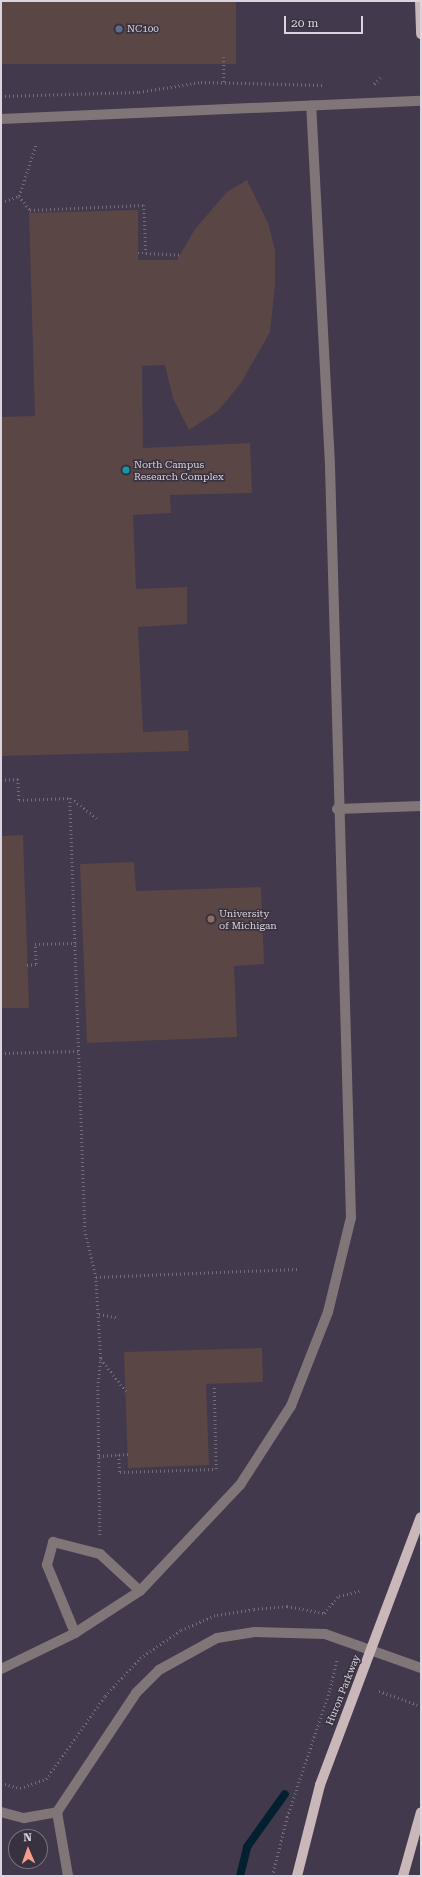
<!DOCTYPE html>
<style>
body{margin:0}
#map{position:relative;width:422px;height:1877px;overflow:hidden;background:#38313f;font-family:"Roboto Serif",serif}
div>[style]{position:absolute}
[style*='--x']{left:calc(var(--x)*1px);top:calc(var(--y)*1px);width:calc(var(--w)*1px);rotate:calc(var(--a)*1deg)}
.built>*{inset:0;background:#43394c}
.stream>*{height:8px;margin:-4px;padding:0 4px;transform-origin:4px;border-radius:4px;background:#022030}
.building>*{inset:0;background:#594645;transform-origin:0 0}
.path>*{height:2.5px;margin-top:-1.25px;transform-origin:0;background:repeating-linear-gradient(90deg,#746e7a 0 1px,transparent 0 4px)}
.minor>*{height:10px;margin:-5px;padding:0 5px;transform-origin:5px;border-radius:5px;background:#807677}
.major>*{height:10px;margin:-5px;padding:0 5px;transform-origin:5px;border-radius:5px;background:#cab7b9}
.dots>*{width:11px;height:11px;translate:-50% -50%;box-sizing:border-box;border:2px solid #38313f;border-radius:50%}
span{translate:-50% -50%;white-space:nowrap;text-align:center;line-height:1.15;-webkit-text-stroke:3px #38313f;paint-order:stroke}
.poi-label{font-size:10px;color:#d9d4dd}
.left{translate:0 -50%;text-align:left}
.street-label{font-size:10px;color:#d9d4dd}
.frame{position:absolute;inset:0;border:2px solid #d9d4dd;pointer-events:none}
.north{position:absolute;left:8px;top:1829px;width:40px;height:40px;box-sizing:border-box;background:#38313f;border:1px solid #78727e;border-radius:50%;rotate:358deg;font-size:11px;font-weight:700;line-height:16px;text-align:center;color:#d9d4dd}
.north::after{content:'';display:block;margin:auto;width:14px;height:18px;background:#f49e88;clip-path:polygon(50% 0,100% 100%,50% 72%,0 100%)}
.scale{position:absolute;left:284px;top:16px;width:79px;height:18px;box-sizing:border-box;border:2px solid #d9d4dd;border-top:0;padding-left:5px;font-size:12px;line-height:14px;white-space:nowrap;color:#d9d4dd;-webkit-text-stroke:3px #38313f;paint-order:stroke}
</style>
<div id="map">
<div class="built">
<div style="clip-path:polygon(evenodd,1px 1px,421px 1px,421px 1876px,1px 1876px,1px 1px,16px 1837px,40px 1837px,40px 1861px,16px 1861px,16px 1837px)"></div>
</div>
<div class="stream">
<div style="--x:240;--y:1876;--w:30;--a:-76"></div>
<div style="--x:247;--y:1847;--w:65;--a:-54.4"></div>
</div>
<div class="building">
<div style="left:1px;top:1px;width:235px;height:63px"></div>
<div style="clip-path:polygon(247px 180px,268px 223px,275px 250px,275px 285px,270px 332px,241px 383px,218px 411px,189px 430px,173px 398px,165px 365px,142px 366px,143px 448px,250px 443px,252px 493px,170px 495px,171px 513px,133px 515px,136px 589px,187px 587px,187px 624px,138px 627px,143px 732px,188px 730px,189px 751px,1px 756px,1px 417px,35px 416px,29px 213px,138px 210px,138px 260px,177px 260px,195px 229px,227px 192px)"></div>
<div style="clip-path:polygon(23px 835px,29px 1008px,1px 1008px,1px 836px)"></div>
<div style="clip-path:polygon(134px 862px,136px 891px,261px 887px,264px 964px,234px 966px,237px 1037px,87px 1043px,80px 864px)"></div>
<div style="clip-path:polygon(262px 1348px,263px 1382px,206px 1384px,209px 1465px,128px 1468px,124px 1352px)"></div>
</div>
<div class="path">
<div style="--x:224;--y:57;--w:25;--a:90"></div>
<div style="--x:374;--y:84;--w:10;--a:-45"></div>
<div style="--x:1;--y:96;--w:138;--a:-1.7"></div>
<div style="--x:139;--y:92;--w:63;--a:-9.2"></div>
<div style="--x:201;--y:82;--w:121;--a:1.4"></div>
<div style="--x:19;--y:196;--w:18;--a:52"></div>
<div style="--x:30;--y:210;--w:114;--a:-2.5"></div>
<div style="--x:144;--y:205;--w:48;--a:87.6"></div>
<div style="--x:146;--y:253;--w:34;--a:3"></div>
<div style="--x:1;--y:202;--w:19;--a:-18"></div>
<div style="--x:19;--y:196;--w:55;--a:-71.9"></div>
<div style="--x:138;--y:253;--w:8;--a:0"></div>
<div style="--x:1;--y:780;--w:17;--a:-3"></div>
<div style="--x:18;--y:779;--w:21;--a:87"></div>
<div style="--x:19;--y:800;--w:51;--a:-2.2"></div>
<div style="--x:70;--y:798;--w:432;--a:88"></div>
<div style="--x:85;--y:1230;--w:48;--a:76.8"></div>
<div style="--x:96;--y:1277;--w:81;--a:86.5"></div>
<div style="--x:101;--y:1358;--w:28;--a:96"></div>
<div style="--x:98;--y:1386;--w:149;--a:89.2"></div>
<div style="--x:71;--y:798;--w:34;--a:38"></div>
<div style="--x:27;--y:965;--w:9;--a:-6"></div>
<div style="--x:36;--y:964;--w:20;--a:-93"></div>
<div style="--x:35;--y:944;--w:41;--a:-1.4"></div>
<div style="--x:1;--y:1053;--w:78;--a:-1.5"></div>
<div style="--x:96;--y:1277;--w:202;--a:-2.3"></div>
<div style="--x:99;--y:1314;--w:20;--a:11"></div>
<div style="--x:101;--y:1359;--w:41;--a:52"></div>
<div style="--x:119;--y:1455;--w:17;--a:87"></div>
<div style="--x:120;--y:1472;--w:96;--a:-1.8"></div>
<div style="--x:216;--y:1469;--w:84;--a:-91.4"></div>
<div style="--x:99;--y:1456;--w:29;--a:-4"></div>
<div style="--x:379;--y:1691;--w:45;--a:19.7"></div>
<div style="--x:1;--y:1783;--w:20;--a:15"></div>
<div style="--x:20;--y:1788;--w:28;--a:-19"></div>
<div style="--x:46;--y:1779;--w:102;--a:-54.6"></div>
<div style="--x:105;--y:1696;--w:52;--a:-47.4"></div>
<div style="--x:140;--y:1658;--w:50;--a:-34.3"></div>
<div style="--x:181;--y:1630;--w:39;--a:-23"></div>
<div style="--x:217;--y:1615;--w:37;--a:-9"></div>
<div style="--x:254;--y:1609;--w:33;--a:-5"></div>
<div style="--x:287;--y:1606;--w:38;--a:11"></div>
<div style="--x:324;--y:1613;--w:23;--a:-49"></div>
<div style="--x:339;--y:1596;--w:21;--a:-14"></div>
<div style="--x:272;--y:1876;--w:61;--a:-75.7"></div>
<div style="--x:287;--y:1817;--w:135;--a:-71.4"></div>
<div style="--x:330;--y:1689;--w:32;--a:-77"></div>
</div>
<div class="minor">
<div style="--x:1;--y:119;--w:420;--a:-2.5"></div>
<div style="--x:337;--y:809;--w:84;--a:-2"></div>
<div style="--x:75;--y:1633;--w:74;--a:-112.4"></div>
<div style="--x:47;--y:1565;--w:24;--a:-75"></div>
<div style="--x:53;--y:1542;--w:49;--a:14.3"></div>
<div style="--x:100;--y:1554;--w:54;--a:42.8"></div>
<div style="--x:1;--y:1669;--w:82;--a:-25.9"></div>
<div style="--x:75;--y:1633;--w:77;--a:-32.9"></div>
<div style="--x:140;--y:1591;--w:146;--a:-46.7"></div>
<div style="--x:240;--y:1485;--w:94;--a:-57.2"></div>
<div style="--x:291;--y:1406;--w:101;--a:-68.5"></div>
<div style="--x:328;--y:1312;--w:97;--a:-76.3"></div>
<div style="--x:351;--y:1218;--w:753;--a:-91.6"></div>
<div style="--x:330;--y:465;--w:360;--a:-93"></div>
<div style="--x:1;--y:1812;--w:24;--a:15"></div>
<div style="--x:24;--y:1818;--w:34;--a:-10"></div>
<div style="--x:57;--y:1812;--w:65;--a:80.2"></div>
<div style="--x:57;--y:1812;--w:143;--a:-56.4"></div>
<div style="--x:136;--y:1693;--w:33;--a:-45"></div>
<div style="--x:159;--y:1670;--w:66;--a:-28.9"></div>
<div style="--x:217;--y:1638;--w:38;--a:-9"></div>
<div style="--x:255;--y:1632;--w:70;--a:1.6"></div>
<div style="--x:325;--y:1634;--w:102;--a:19.5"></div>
</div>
<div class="major">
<div style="--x:420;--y:1;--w:33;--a:88"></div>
<div style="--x:297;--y:1876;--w:94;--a:-75.8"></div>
<div style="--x:320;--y:1785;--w:286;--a:-69.4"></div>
<div style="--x:403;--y:1876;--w:66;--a:-74.3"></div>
</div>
<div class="dots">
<div style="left:119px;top:29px;background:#5c6f8a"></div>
<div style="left:126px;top:470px;background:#0f9aa8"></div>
<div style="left:211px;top:919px;background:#8d6e63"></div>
</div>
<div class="poi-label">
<span class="left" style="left:127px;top:29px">NC100</span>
<span class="left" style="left:134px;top:470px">North Campus<br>Research Complex</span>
<span class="left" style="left:219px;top:919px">University<br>of Michigan</span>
</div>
<div class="street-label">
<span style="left:343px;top:1690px;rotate:-68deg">Huron Parkway</span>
</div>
<div class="frame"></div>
<div class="north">N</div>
<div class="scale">20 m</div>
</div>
